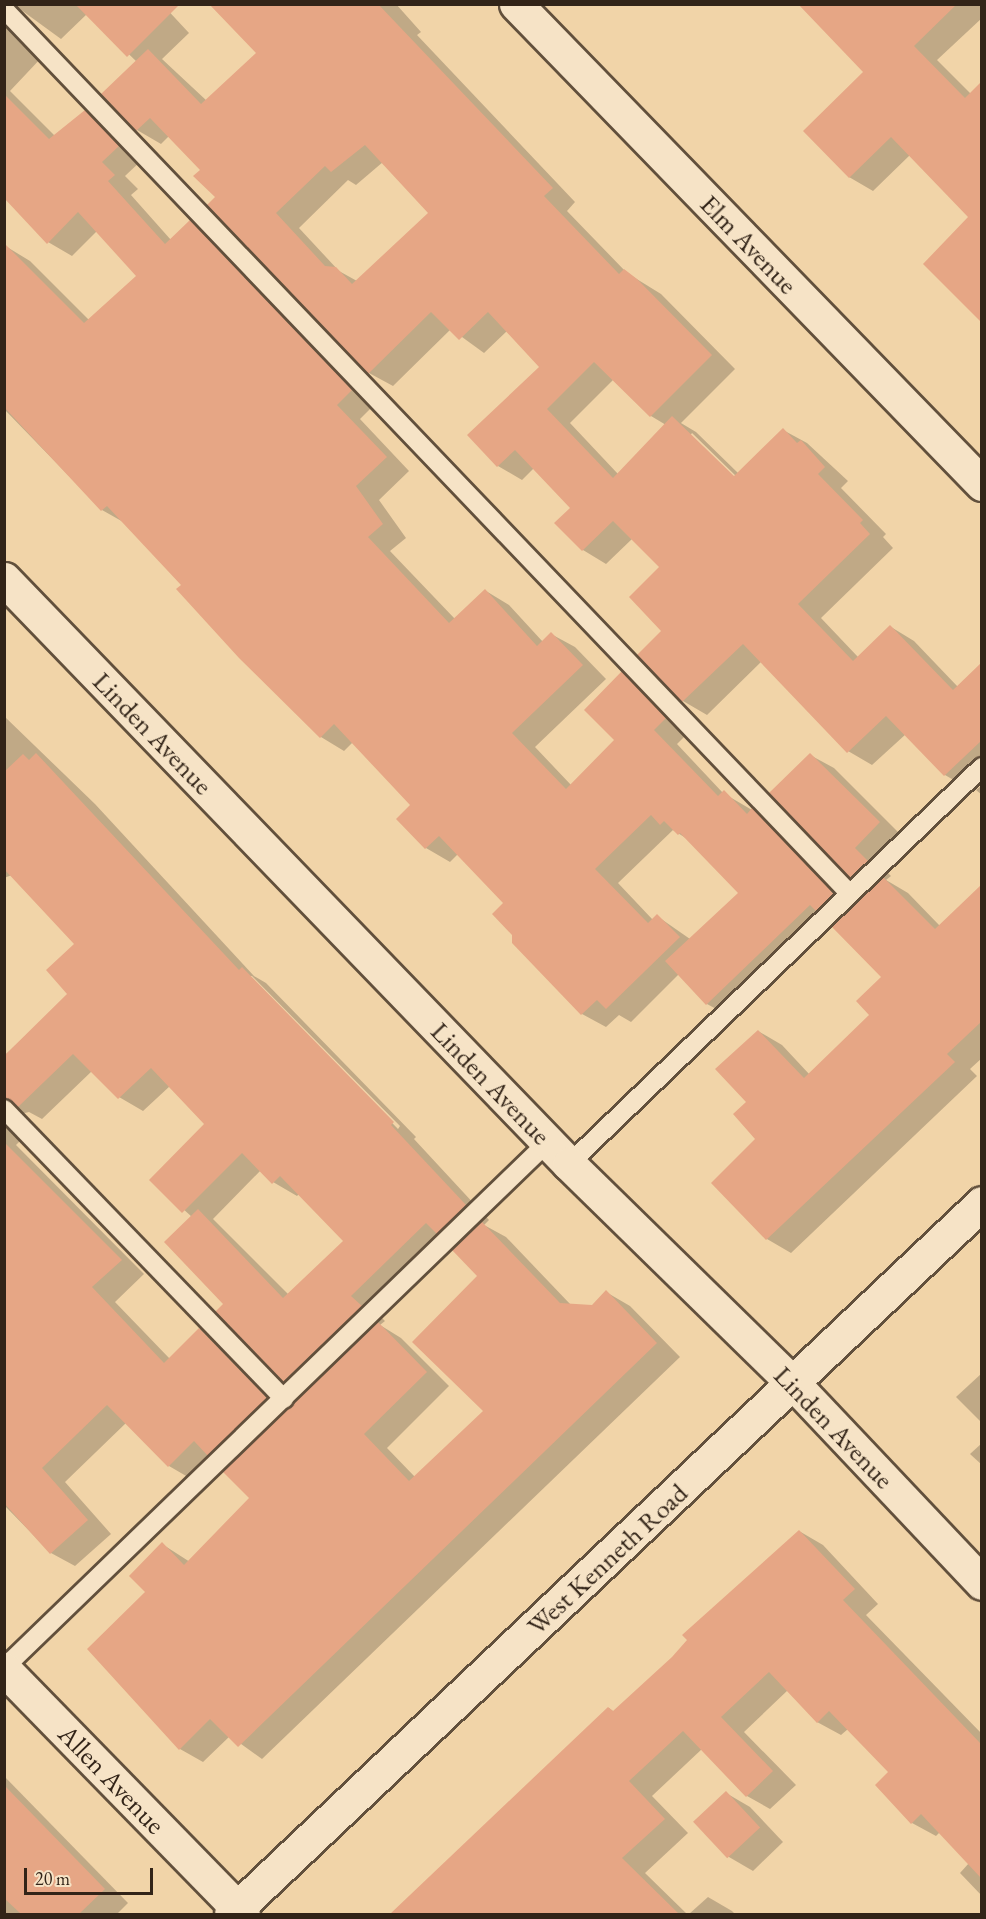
<!DOCTYPE html>
<style>
body{margin:0}
#map{position:relative;width:986px;height:1919px;overflow:hidden;background:#f1d4a8;font-family:"EB Garamond",serif}
div>[style]{position:absolute}
[style*='--x']{left:calc(var(--x)*1px);top:calc(var(--y)*1px);width:calc(var(--w)*1px);rotate:calc(var(--a)*1deg)}
.shadow>*{inset:0;background:#0003}
.building>*{inset:0;background:#e6a685;transform-origin:0 0}
.roads{filter:drop-shadow(2px 0 #62503c) drop-shadow(-2px 0 #62503c) drop-shadow(0 2px #62503c) drop-shadow(0 -2px #62503c)}
.service>*{height:18px;margin:-9px;padding:0 9px;transform-origin:9px;border-radius:9px;background:#f6e3c6}
.minor>*{height:33px;margin:-16.5px;padding:0 16.5px;transform-origin:16.5px;border-radius:16.5px;background:#f6e3c6}
.tertiary>*{height:33px;margin:-16.5px;padding:0 16.5px;transform-origin:16.5px;border-radius:16.5px;background:#f6e3c6}
span{translate:-50% -50%;white-space:nowrap;text-align:center;line-height:1.15;-webkit-text-stroke:6px #f6e3c6;paint-order:stroke}
.street-label{font-size:27px;color:#322418}
.frame{position:absolute;inset:0;border:6px solid #322418;pointer-events:none}
.scale{position:absolute;left:24px;top:1868px;width:129px;height:27px;box-sizing:border-box;border:3px solid #322418;border-top:0;padding-left:8px;font-size:18px;line-height:21px;white-space:nowrap;color:#322418;-webkit-text-stroke:4px #f6e3c6;paint-order:stroke}
</style>
<div id="map">
<div class="shadow">
<div style="clip-path:polygon(evenodd,13px 4px,162px 4px,189px 33px,162px 59px,207px 101px,258px 53px,211px 4px,396px 4px,421px 32px,417px 35px,575px 202px,567px 211px,627px 273px,661px 294px,735px 369px,681px 423px,696px 432px,738px 473px,783px 430px,807px 443px,848px 481px,841px 488px,886px 534px,883px 537px,893px 548px,821px 618px,858px 657px,891px 627px,914px 641px,958px 687px,982px 665px,982px 795px,976px 790px,981px 786px,976px 783px,969px 789px,945px 775px,906px 734px,872px 765px,848px 751px,762px 661px,707px 715px,683px 701px,640px 655px,663px 631px,661px 567px,632px 539px,606px 564px,583px 550px,572px 508px,534px 468px,522px 480px,498px 466px,469px 435px,541px 367px,507px 331px,484px 353px,451px 329px,393px 386px,369px 373px,209px 205px,217px 197px,202px 170px,169px 136px,161px 144px,137px 130px,137px 62px,87px 14px,61px 39px,13px 4px,383px 162px,430px 213px,357px 281px,339px 271px,299px 228px,348px 180px,356px 185px,383px 162px,13px 4px,614px 379px,651px 416px,666px 425px,618px 474px,570px 423px,614px 379px,13px 4px,692px 433px,740px 480px,738px 482px,690px 436px,692px 433px)"></div>
<div style="clip-path:polygon(801px 4px,982px 4px,982px 18px,937px 60px,971px 94px,982px 88px,982px 191px,968px 204px,910px 155px,873px 191px,849px 177px,865px 72px)"></div>
<div style="clip-path:polygon(evenodd,4px 12px,43px 56px,10px 91px,55px 136px,85px 112px,109px 126px,142px 160px,125px 176px,138px 189px,131px 195px,171px 240px,190px 222px,214px 236px,375px 404px,360px 419px,409px 471px,379px 500px,406px 538px,390px 551px,455px 619px,486px 591px,509px 605px,543px 642px,551px 634px,575px 647px,606px 679px,535px 747px,572px 786px,616px 740px,622px 673px,646px 687px,689px 732px,677px 744px,723px 793px,776px 824px,855px 906px,873px 889px,851px 877px,810px 755px,834px 768px,903px 837px,878px 863px,891px 876px,886px 880px,908px 893px,940px 926px,982px 888px,982px 1058px,970px 1069px,977px 1076px,791px 1253px,767px 1239px,713px 1183px,757px 1139px,748px 1102px,758px 1031px,782px 1045px,810px 1075px,871px 1015px,883px 977px,833px 919px,731px 1017px,707px 1004px,679px 974px,631px 1022px,619px 1015px,606px 1027px,582px 1014px,505px 903px,458px 854px,450px 862px,426px 848px,398px 819px,412px 805px,353px 742px,344px 751px,321px 737px,125px 523px,102px 510px,4px 409px,7px 247px,30px 261px,89px 320px,138px 276px,97px 231px,72px 256px,48px 242px,4px 196px,4px 12px,673px 830px,689px 840px,740px 893px,690px 939px,657px 916px,653px 920px,618px 883px,673px 830px)"></div>
<div style="clip-path:polygon(982px 206px,982px 320px,925px 264px)"></div>
<div style="clip-path:polygon(evenodd,4px 716px,95px 804px,254px 976px,266px 983px,416px 1137px,414px 1139px,489px 1220px,484px 1225px,506px 1237px,571px 1305px,592px 1306px,606px 1292px,630px 1306px,680px 1357px,262px 1759px,230px 1736px,203px 1762px,180px 1749px,147px 1592px,162px 1544px,190px 1562px,252px 1498px,230px 1467px,215px 1458px,193px 1480px,169px 1466px,126px 1423px,65px 1482px,111px 1534px,75px 1566px,51px 1553px,4px 1505px,4px 1056px,70px 994px,76px 944px,12px 875px,4px 878px,4px 716px,248px 976px,252px 976px,400px 1126px,398px 1129px,248px 976px,4px 716px,92px 1071px,119px 1097px,143px 1111px,170px 1086px,206px 1124px,151px 1180px,192px 1217px,225px 1304px,217px 1312px,284px 1381px,306px 1394px,289px 1411px,223px 1343px,200px 1329px,170px 1359px,115px 1302px,144px 1274px,16px 1145px,24px 1137px,21px 1114px,29px 1112px,42px 1119px,92px 1071px,4px 716px,261px 1170px,273px 1182px,297px 1196px,299px 1194px,345px 1241px,289px 1295px,213px 1219px,261px 1170px,4px 716px,448px 1239px,459px 1245px,479px 1276px,485px 1411px,415px 1477px,387px 1448px,449px 1386px,401px 1338px,380px 1325px,385px 1321px,374px 1310px,448px 1239px)"></div>
<div style="clip-path:polygon(982px 1373px,982px 1423px,956px 1397px)"></div>
<div style="clip-path:polygon(982px 1443px,982px 1465px,970px 1454px)"></div>
<div style="clip-path:polygon(799px 1531px,823px 1545px,878px 1604px,866px 1615px,982px 1734px,982px 1896px,960px 1873px,969px 1863px,940px 1832px,936px 1836px,912px 1823px,890px 1772px,848px 1729px,841px 1735px,817px 1722px,788px 1690px,744px 1732px,796px 1785px,770px 1809px,747px 1796px,702px 1749px,652px 1796px,688px 1833px,645px 1873px,687px 1914px,392px 1914px,609px 1708px,614px 1712px,673px 1658px)"></div>
<div style="clip-path:polygon(4px 1776px,128px 1903px,117px 1914px,4px 1914px)"></div>
<div style="clip-path:polygon(726px 1793px,750px 1807px,783px 1842px,753px 1871px,729px 1857px,695px 1822px)"></div>
<div style="clip-path:polygon(708px 1897px,732px 1911px,735px 1914px,689px 1914px)"></div>
</div>
<div class="building">
<div style="clip-path:polygon(75px 4px,180px 4px,127px 57px)"></div>
<div style="clip-path:polygon(evenodd,209px 4px,378px 4px,553px 188px,544px 196px,619px 274px,624px 269px,637px 279px,712px 355px,650px 417px,594px 362px,547px 409px,613px 478px,672px 416px,734px 476px,783px 428px,797px 443px,801px 440px,825px 467px,818px 474px,863px 520px,860px 523px,870px 534px,798px 604px,853px 661px,890px 625px,953px 690px,981px 663px,981px 741px,944px 776px,886px 716px,847px 753px,743px 644px,682px 702px,637px 655px,661px 631px,629px 597px,659px 567px,613px 521px,582px 551px,554px 523px,570px 508px,515px 450px,497px 467px,467px 435px,539px 367px,488px 312px,459px 340px,431px 312px,368px 374px,207px 205px,215px 197px,193px 176px,200px 170px,150px 118px,136px 131px,101px 94px,148px 49px,201px 104px,256px 53px,209px 4px,365px 145px,428px 213px,352px 284px,336px 267px,325px 266px,276px 213px,325px 166px,331px 172px,365px 145px)"></div>
<div style="clip-path:polygon(798px 4px,957px 4px,914px 46px,965px 98px,981px 82px,981px 322px,923px 264px,968px 217px,891px 137px,849px 178px,803px 131px,863px 72px)"></div>
<div style="clip-path:polygon(4px 94px,49px 139px,85px 110px,119px 146px,102px 162px,115px 175px,108px 181px,165px 244px,190px 220px,352px 390px,337px 405px,387px 457px,356px 486px,383px 524px,368px 537px,449px 623px,485px 589px,537px 646px,551px 632px,583px 665px,512px 733px,566px 789px,614px 740px,584px 710px,622px 671px,666px 718px,654px 730px,718px 796px,724px 790px,747px 814px,752px 808px,834px 894px,816px 911px,810px 905px,706px 1005px,665px 961px,738px 893px,680px 833px,678px 835px,664px 821px,660px 825px,651px 815px,595px 869px,648px 923px,657px 914px,680px 937px,606px 1009px,597px 1000px,581px 1015px,512px 943px,512px 935px,492px 914px,503px 903px,439px 836px,425px 849px,396px 819px,410px 805px,334px 724px,320px 738px,239px 658px,176px 589px,181px 585px,107px 506px,101px 511px,4px 407px,4px 243px,84px 323px,136px 276px,78px 212px,47px 244px,4px 198px)"></div>
<div style="clip-path:polygon(36px 753px,239px 970px,242px 967px,394px 1122px,391px 1125px,466px 1205px,437px 1234px,426px 1223px,351px 1296px,362px 1306px,283px 1382px,215px 1312px,223px 1304px,164px 1242px,198px 1209px,283px 1298px,343px 1241px,280px 1176px,272px 1184px,242px 1153px,182px 1213px,149px 1180px,204px 1124px,151px 1068px,118px 1099px,73px 1054px,18px 1107px,4px 1098px,4px 1056px,67px 994px,46px 970px,74px 944px,4px 869px,4px 772px,23px 754px,29px 760px)"></div>
<div style="clip-path:polygon(810px 753px,880px 822px,855px 848px,868px 861px,850px 878px,769px 793px)"></div>
<div style="clip-path:polygon(883px 877px,935px 929px,981px 885px,981px 1022px,947px 1054px,955px 1062px,766px 1240px,711px 1183px,755px 1139px,733px 1114px,746px 1102px,715px 1069px,758px 1030px,804px 1078px,869px 1015px,856px 1001px,881px 977px,832px 927px)"></div>
<div style="clip-path:polygon(4px 1142px,122px 1260px,92px 1287px,164px 1363px,199px 1328px,267px 1398px,208px 1456px,194px 1441px,168px 1467px,107px 1405px,42px 1468px,88px 1520px,50px 1554px,4px 1503px)"></div>
<div style="clip-path:polygon(482px 1222px,560px 1303px,592px 1305px,606px 1290px,657px 1343px,238px 1747px,210px 1719px,179px 1750px,87px 1649px,145px 1592px,129px 1576px,162px 1542px,184px 1565px,249px 1498px,223px 1472px,378px 1322px,427px 1372px,364px 1434px,409px 1481px,483px 1411px,412px 1342px,477px 1276px,452px 1250px)"></div>
<div style="clip-path:polygon(799px 1530px,855px 1589px,843px 1600px,981px 1744px,981px 1878px,921px 1814px,911px 1824px,875px 1785px,888px 1772px,829px 1711px,817px 1723px,769px 1672px,721px 1717px,773px 1771px,746px 1797px,683px 1731px,629px 1781px,665px 1819px,622px 1858px,679px 1914px,390px 1914px,608px 1707px,613px 1711px,672px 1657px,687px 1640px,682px 1635px)"></div>
<div style="clip-path:polygon(4px 1785px,105px 1889px,79px 1914px,21px 1914px,4px 1898px)"></div>
<div style="left:726px;top:1791px;width:50px;height:45px;rotate:47deg"></div>
</div>
<div class="roads">
<div class="service">
<div style="--x:4;--y:9;--w:1223;--a:46.29"></div>
<div style="--x:4;--y:1109;--w:403;--a:46"></div>
<div style="--x:569;--y:1164;--w:573;--a:-43.87"></div>
<div style="--x:4;--y:1668;--w:757;--a:-44.04"></div>
</div>
<div class="minor">
<div style="--x:516;--y:4;--w:669;--a:45.85"></div>
<div style="--x:4;--y:579;--w:813;--a:46"></div>
<div style="--x:569;--y:1164;--w:313;--a:44.4"></div>
<div style="--x:793;--y:1383;--w:275;--a:46.6"></div>
<div style="--x:4;--y:1669;--w:342;--a:45.7"></div>
</div>
<div class="tertiary">
<div style="--x:231;--y:1914;--w:1034;--a:-43.43"></div>
</div>
</div>
<div class="street-label">
<span style="left:749px;top:244px;rotate:46deg">Elm Avenue</span>
<span style="left:153px;top:733px;rotate:46deg">Linden Avenue</span>
<span style="left:491px;top:1083px;rotate:46deg">Linden Avenue</span>
<span style="left:834px;top:1427px;rotate:46deg">Linden Avenue</span>
<span style="left:607px;top:1559px;rotate:-43deg">West Kenneth Road</span>
<span style="left:112px;top:1779px;rotate:46deg">Allen Avenue</span>
</div>
<div class="frame"></div>
<div class="scale">20 m</div>
</div>
